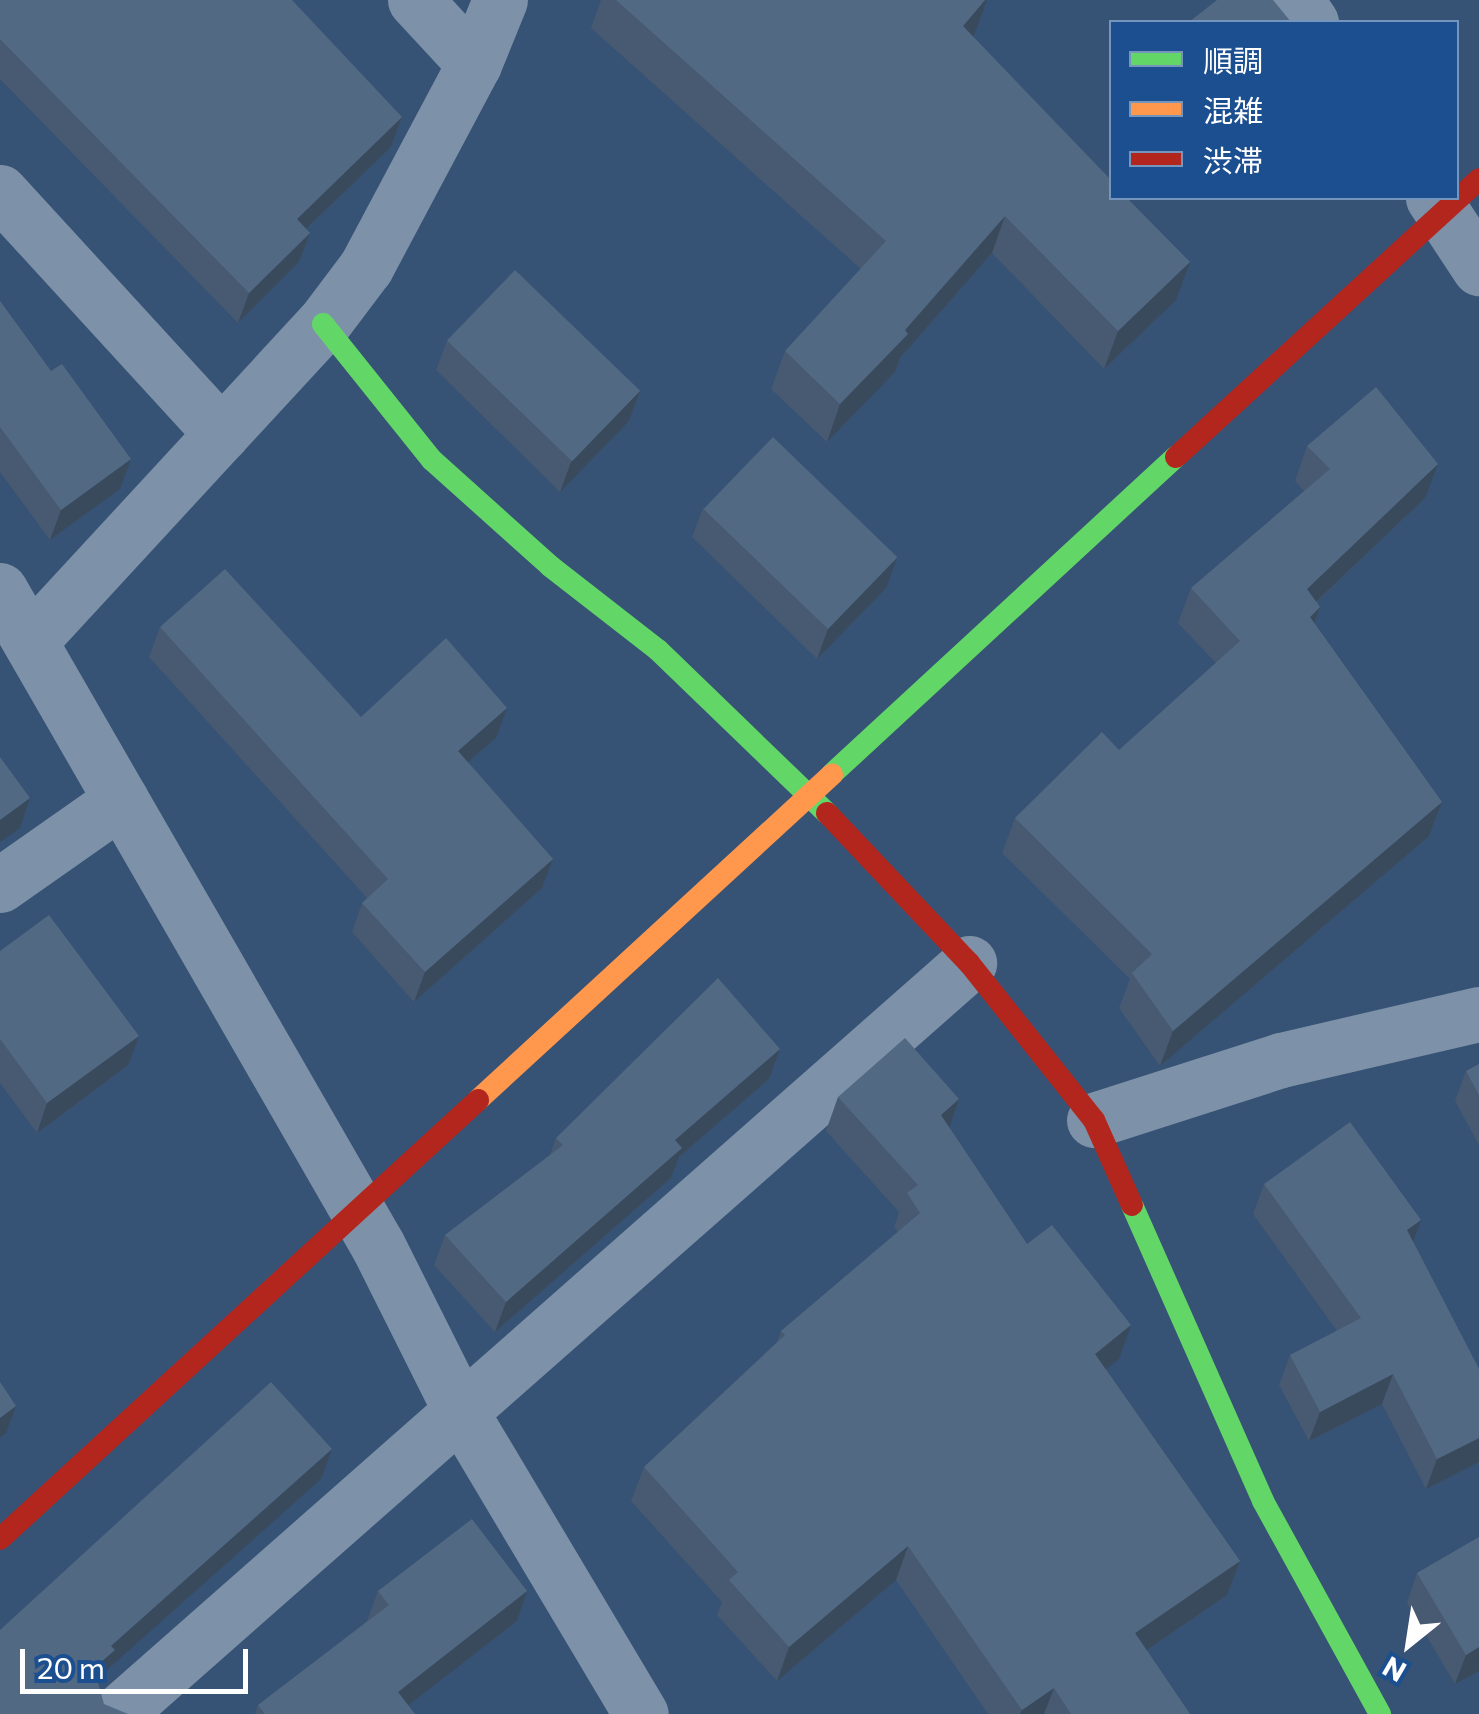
<!DOCTYPE html>
<meta charset="utf-8">
<style>
body{margin:0}
#map{position:relative;width:1479px;height:1714px;overflow:hidden;background:#365274;font-family:Commissioner,"Noto Sans JP",sans-serif}
div>[style]{position:absolute}
[style*='--x']{left:calc(var(--x)*1px);top:calc(var(--y)*1px);width:calc(var(--w)*1px);rotate:calc(var(--a)*1deg)}
.street>*{height:55px;margin:-27.5px;padding:0 27.5px;transform-origin:27.5px;border-radius:27.5px;background:#7d92a8}
.fast>*{height:22px;margin:-11px;padding:0 11px;transform-origin:11px;border-radius:11px;background:#63d668}
.slow>*{height:22px;margin:-11px;padding:0 11px;transform-origin:11px;border-radius:11px;background:#ff974d}
.jam>*{height:22px;margin:-11px;padding:0 11px;transform-origin:11px;border-radius:11px;background:#b3261e}
.wall>*{inset:0;background:#475a72}
.shaded-wall>*{inset:0;background:#394a5c}
.building>*{inset:0;background:#526984;transform-origin:0 0}
span{translate:-50% -50%;white-space:nowrap;text-align:center;line-height:1.15;-webkit-text-stroke:9px #1b4f8f;paint-order:stroke}
.legend{position:absolute;left:1109px;top:20px;width:350px;height:180px;box-sizing:border-box;background:#1b4f8f;border:2px solid #7695bc;margin:0;padding:12px 18px;list-style:none;font-size:30px;color:#fff}
.legend li{display:flex;align-items:center;gap:20px;height:50px}
.legend b{width:50px;border:2px solid #7695bc}
.north{position:absolute;left:1359px;top:1594px;width:100px;height:100px;-webkit-text-stroke:8px #1b4f8f;paint-order:stroke;rotate:210deg;font-size:28px;font-weight:700;line-height:40px;text-align:center;color:#fff}
.north::after{content:'';display:block;margin:auto;width:35px;height:45px;background:#fff;clip-path:polygon(50% 0,100% 100%,50% 72%,0 100%)}
.scale{position:absolute;left:20px;top:1649px;width:228px;height:45px;box-sizing:border-box;border:5px solid #fff;border-top:0;padding-left:12px;font-size:30px;line-height:35px;white-space:nowrap;color:#fff;-webkit-text-stroke:8px #1b4f8f;paint-order:stroke}
</style>
<div id="map">
<div class="street">
<div style="--x:415;--y:0;--w:87;--a:47.3"></div>
<div style="--x:1296;--y:0;--w:27;--a:56"></div>
<div style="--x:0;--y:192;--w:328;--a:47.5"></div>
<div style="--x:1433;--y:198;--w:84;--a:56.7"></div>
<div style="--x:0;--y:590;--w:757;--a:60.05"></div>
<div style="--x:378;--y:1246;--w:188;--a:63.4"></div>
<div style="--x:462;--y:1414;--w:349;--a:59.2"></div>
<div style="--x:31;--y:640;--w:430;--a:-47.3"></div>
<div style="--x:323;--y:324;--w:71;--a:-53"></div>
<div style="--x:366;--y:267;--w:230;--a:-62"></div>
<div style="--x:474;--y:64;--w:69;--a:-67.9"></div>
<div style="--x:0;--y:885;--w:148;--a:-35.1"></div>
<div style="--x:1094;--y:1120;--w:196;--a:-17.8"></div>
<div style="--x:1281;--y:1060;--w:203;--a:-13.1"></div>
<div style="--x:117;--y:1714;--w:1136;--a:-41.39"></div>
</div>
<div class="fast">
<div style="--x:323;--y:324;--w:174;--a:51.3"></div>
<div style="--x:432;--y:460;--w:159;--a:41.9"></div>
<div style="--x:550;--y:566;--w:137;--a:37.9"></div>
<div style="--x:658;--y:650;--w:235;--a:44"></div>
<div style="--x:832;--y:774;--w:468;--a:-42.7"></div>
<div style="--x:1132;--y:1205;--w:324;--a:66.1"></div>
<div style="--x:1263;--y:1501;--w:243;--a:61.2"></div>
</div>
<div class="slow">
<div style="--x:478;--y:1100;--w:481;--a:-42.6"></div>
</div>
<div class="jam">
<div style="--x:1176;--y:457;--w:411;--a:-42.5"></div>
<div style="--x:827;--y:813;--w:207;--a:46.6"></div>
<div style="--x:969;--y:963;--w:201;--a:51.5"></div>
<div style="--x:1094;--y:1120;--w:93;--a:65.9"></div>
<div style="--x:0;--y:1539;--w:649;--a:-42.56"></div>
</div>
<div class="wall">
<div style="clip-path:polygon(0 0,402px 117px,391px 147px,306px 229px,310px 233px,299px 262px,238px 323px,0 79px)"></div>
<div style="clip-path:polygon(601px 0,987px 0,973px 36px,1176px 300px,1104px 369px,992px 253px,900px 358px,895px 372px,827px 442px,771px 389px,785px 351px,861px 269px,591px 28px)"></div>
<div style="clip-path:polygon(0 301px,51px 371px,131px 459px,120px 489px,50px 540px,0 472px)"></div>
<div style="clip-path:polygon(447px 341px,640px 391px,629px 421px,560px 492px,436px 370px)"></div>
<div style="clip-path:polygon(1307px 446px,1425px 498px,1317px 602px,1320px 607px,1314px 623px,1442px 802px,1429px 836px,1160px 1066px,1119px 1008px,1130px 979px,1002px 853px,1015px 818px,1119px 750px,1216px 663px,1178px 623px,1191px 588px,1304px 491px,1295px 481px)"></div>
<div style="clip-path:polygon(703px 508px,886px 588px,817px 659px,692px 537px)"></div>
<div style="clip-path:polygon(160px 627px,361px 717px,496px 738px,468px 762px,553px 859px,542px 888px,414px 1002px,352px 932px,362px 903px,367px 898px,149px 657px)"></div>
<div style="clip-path:polygon(0 951px,128px 1065px,37px 1133px,0 1083px)"></div>
<div style="clip-path:polygon(780px 1049px,769px 1079px,679px 1157px,671px 1178px,495px 1332px,434px 1265px,445px 1235px,550px 1155px,556px 1138px)"></div>
<div style="clip-path:polygon(1479px 1064px,1479px 1145px,1455px 1101px,1466px 1071px)"></div>
<div style="clip-path:polygon(838px 1097px,959px 1099px,949px 1127px,1027px 1244px,1119px 1359px,1106px 1369px,1240px 1561px,1227px 1595px,1147px 1650px,1190px 1714px,988px 1714px,896px 1580px,777px 1681px,717px 1615px,722px 1602px,631px 1501px,644px 1467px,777px 1342px,781px 1331px,898px 1232px,894px 1227px,899px 1212px,826px 1131px)"></div>
<div style="clip-path:polygon(1264px 1184px,1413px 1241px,1479px 1369px,1479px 1462px,1426px 1489px,1382px 1404px,1309px 1441px,1279px 1385px,1290px 1355px,1337px 1331px,1253px 1214px)"></div>
<div style="clip-path:polygon(1479px 1537px,1479px 1671px,1455px 1684px,1407px 1603px,1417px 1573px)"></div>
<div style="clip-path:polygon(378px 1591px,527px 1591px,517px 1621px,408px 1705px,415px 1714px,255px 1714px,258px 1705px,367px 1621px)"></div>
</div>
<div class="shaded-wall">
<div style="clip-path:polygon(985px 0,987px 0,974px 35px,949px 63px,963px 26px)"></div>
<div style="clip-path:polygon(402px 117px,391px 147px,286px 248px,297px 219px)"></div>
<div style="clip-path:polygon(1005px 216px,992px 253px,900px 358px,895px 372px,827px 442px,840px 404px)"></div>
<div style="clip-path:polygon(310px 233px,299px 262px,238px 323px,249px 293px)"></div>
<div style="clip-path:polygon(1190px 262px,1176px 300px,1104px 369px,1118px 331px)"></div>
<div style="clip-path:polygon(640px 391px,629px 421px,560px 492px,571px 462px)"></div>
<div style="clip-path:polygon(131px 459px,120px 489px,50px 540px,61px 510px)"></div>
<div style="clip-path:polygon(1438px 464px,1425px 498px,1294px 623px,1307px 589px)"></div>
<div style="clip-path:polygon(897px 558px,886px 588px,817px 659px,828px 629px)"></div>
<div style="clip-path:polygon(1320px 607px,1308px 641px,1310px 617px)"></div>
<div style="clip-path:polygon(507px 708px,496px 738px,447px 780px,458px 751px)"></div>
<div style="clip-path:polygon(30px 798px,20px 828px,0 842px,0 820px)"></div>
<div style="clip-path:polygon(1442px 802px,1429px 836px,1160px 1066px,1173px 1031px)"></div>
<div style="clip-path:polygon(553px 859px,542px 888px,414px 1002px,425px 972px)"></div>
<div style="clip-path:polygon(139px 1036px,128px 1065px,37px 1133px,47px 1103px)"></div>
<div style="clip-path:polygon(780px 1049px,769px 1079px,679px 1157px,671px 1178px,495px 1332px,506px 1302px,675px 1140px)"></div>
<div style="clip-path:polygon(959px 1099px,947px 1134px,941px 1115px)"></div>
<div style="clip-path:polygon(1421px 1220px,1410px 1250px,1407px 1230px)"></div>
<div style="clip-path:polygon(1131px 1325px,1119px 1359px,1082px 1388px,1095px 1354px)"></div>
<div style="clip-path:polygon(1393px 1374px,1382px 1404px,1309px 1441px,1320px 1412px)"></div>
<div style="clip-path:polygon(16px 1406px,6px 1433px,0 1437px,0 1418px)"></div>
<div style="clip-path:polygon(1479px 1438px,1479px 1462px,1426px 1489px,1437px 1459px)"></div>
<div style="clip-path:polygon(332px 1449px,321px 1479px,108px 1669px,104px 1679px,83px 1698px,94px 1668px,111px 1646px)"></div>
<div style="clip-path:polygon(908px 1546px,896px 1580px,777px 1681px,789px 1647px)"></div>
<div style="clip-path:polygon(1240px 1561px,1227px 1595px,1122px 1667px,1135px 1633px)"></div>
<div style="clip-path:polygon(527px 1591px,517px 1621px,397px 1714px,398px 1692px)"></div>
<div style="clip-path:polygon(1479px 1647px,1479px 1671px,1455px 1684px,1466px 1655px)"></div>
<div style="clip-path:polygon(1054px 1688px,1044px 1714px,1020px 1714px,1022px 1710px)"></div>
</div>
<div class="building">
<div style="clip-path:polygon(0 0,292px 0,402px 117px,297px 219px,310px 233px,249px 293px,0 39px)"></div>
<div style="clip-path:polygon(616px 0,985px 0,963px 26px,1112px 181px,1112px 198px,1127px 198px,1190px 262px,1118px 331px,1005px 216px,905px 330px,908px 334px,840px 404px,785px 351px,886px 241px)"></div>
<div style="clip-path:polygon(1217px 0,1273px 0,1291px 22px,1189px 22px)"></div>
<div style="left:515px;top:270px;width:174px;height:98px;rotate:44deg"></div>
<div style="clip-path:polygon(0 301px,51px 371px,62px 364px,131px 459px,61px 510px,0 427px)"></div>
<div style="clip-path:polygon(1376px 387px,1438px 464px,1307px 589px,1320px 607px,1310px 617px,1442px 802px,1173px 1031px,1132px 973px,1152px 954px,1015px 818px,1102px 732px,1119px 750px,1240px 641px,1191px 588px,1330px 469px,1307px 446px)"></div>
<div style="left:773px;top:437px;width:173px;height:100px;rotate:44deg"></div>
<div style="clip-path:polygon(225px 569px,361px 717px,446px 638px,507px 708px,458px 751px,553px 859px,425px 972px,362px 903px,388px 879px,160px 627px)"></div>
<div style="clip-path:polygon(0 757px,30px 798px,0 820px)"></div>
<div style="clip-path:polygon(49px 915px,139px 1036px,47px 1103px,0 1039px,0 951px)"></div>
<div style="clip-path:polygon(718px 978px,780px 1049px,675px 1140px,682px 1148px,506px 1302px,445px 1235px,563px 1145px,556px 1138px)"></div>
<div style="clip-path:polygon(905px 1038px,959px 1099px,941px 1115px,1027px 1244px,1052px 1225px,1131px 1325px,1095px 1354px,1240px 1561px,1135px 1633px,1190px 1714px,1071px 1714px,1054px 1688px,1022px 1710px,908px 1546px,789px 1647px,729px 1580px,738px 1572px,644px 1467px,785px 1335px,781px 1331px,920px 1213px,907px 1193px,918px 1185px,838px 1097px)"></div>
<div style="clip-path:polygon(1479px 1064px,1479px 1095px,1466px 1071px)"></div>
<div style="clip-path:polygon(1350px 1122px,1421px 1220px,1407px 1230px,1479px 1369px,1479px 1438px,1437px 1459px,1393px 1374px,1320px 1412px,1290px 1355px,1361px 1318px,1264px 1184px)"></div>
<div style="clip-path:polygon(0 1382px,16px 1406px,0 1418px)"></div>
<div style="clip-path:polygon(271px 1382px,332px 1449px,111px 1646px,115px 1650px,94px 1668px,104px 1704px,128px 1714px,0 1714px,0 1630px)"></div>
<div style="clip-path:polygon(472px 1519px,527px 1591px,398px 1692px,415px 1714px,265px 1714px,258px 1705px,389px 1605px,378px 1591px)"></div>
<div style="clip-path:polygon(1479px 1537px,1479px 1647px,1466px 1655px,1417px 1573px)"></div>
</div>
<ul class="legend">
<li><b style="height:12px;background:#63d668"></b>順調</li>
<li><b style="height:12px;background:#ff974d"></b>混雑</li>
<li><b style="height:12px;background:#b3261e"></b>渋滞</li>
</ul>
<div class="north">N</div>
<div class="scale">20 m</div>
</div>
